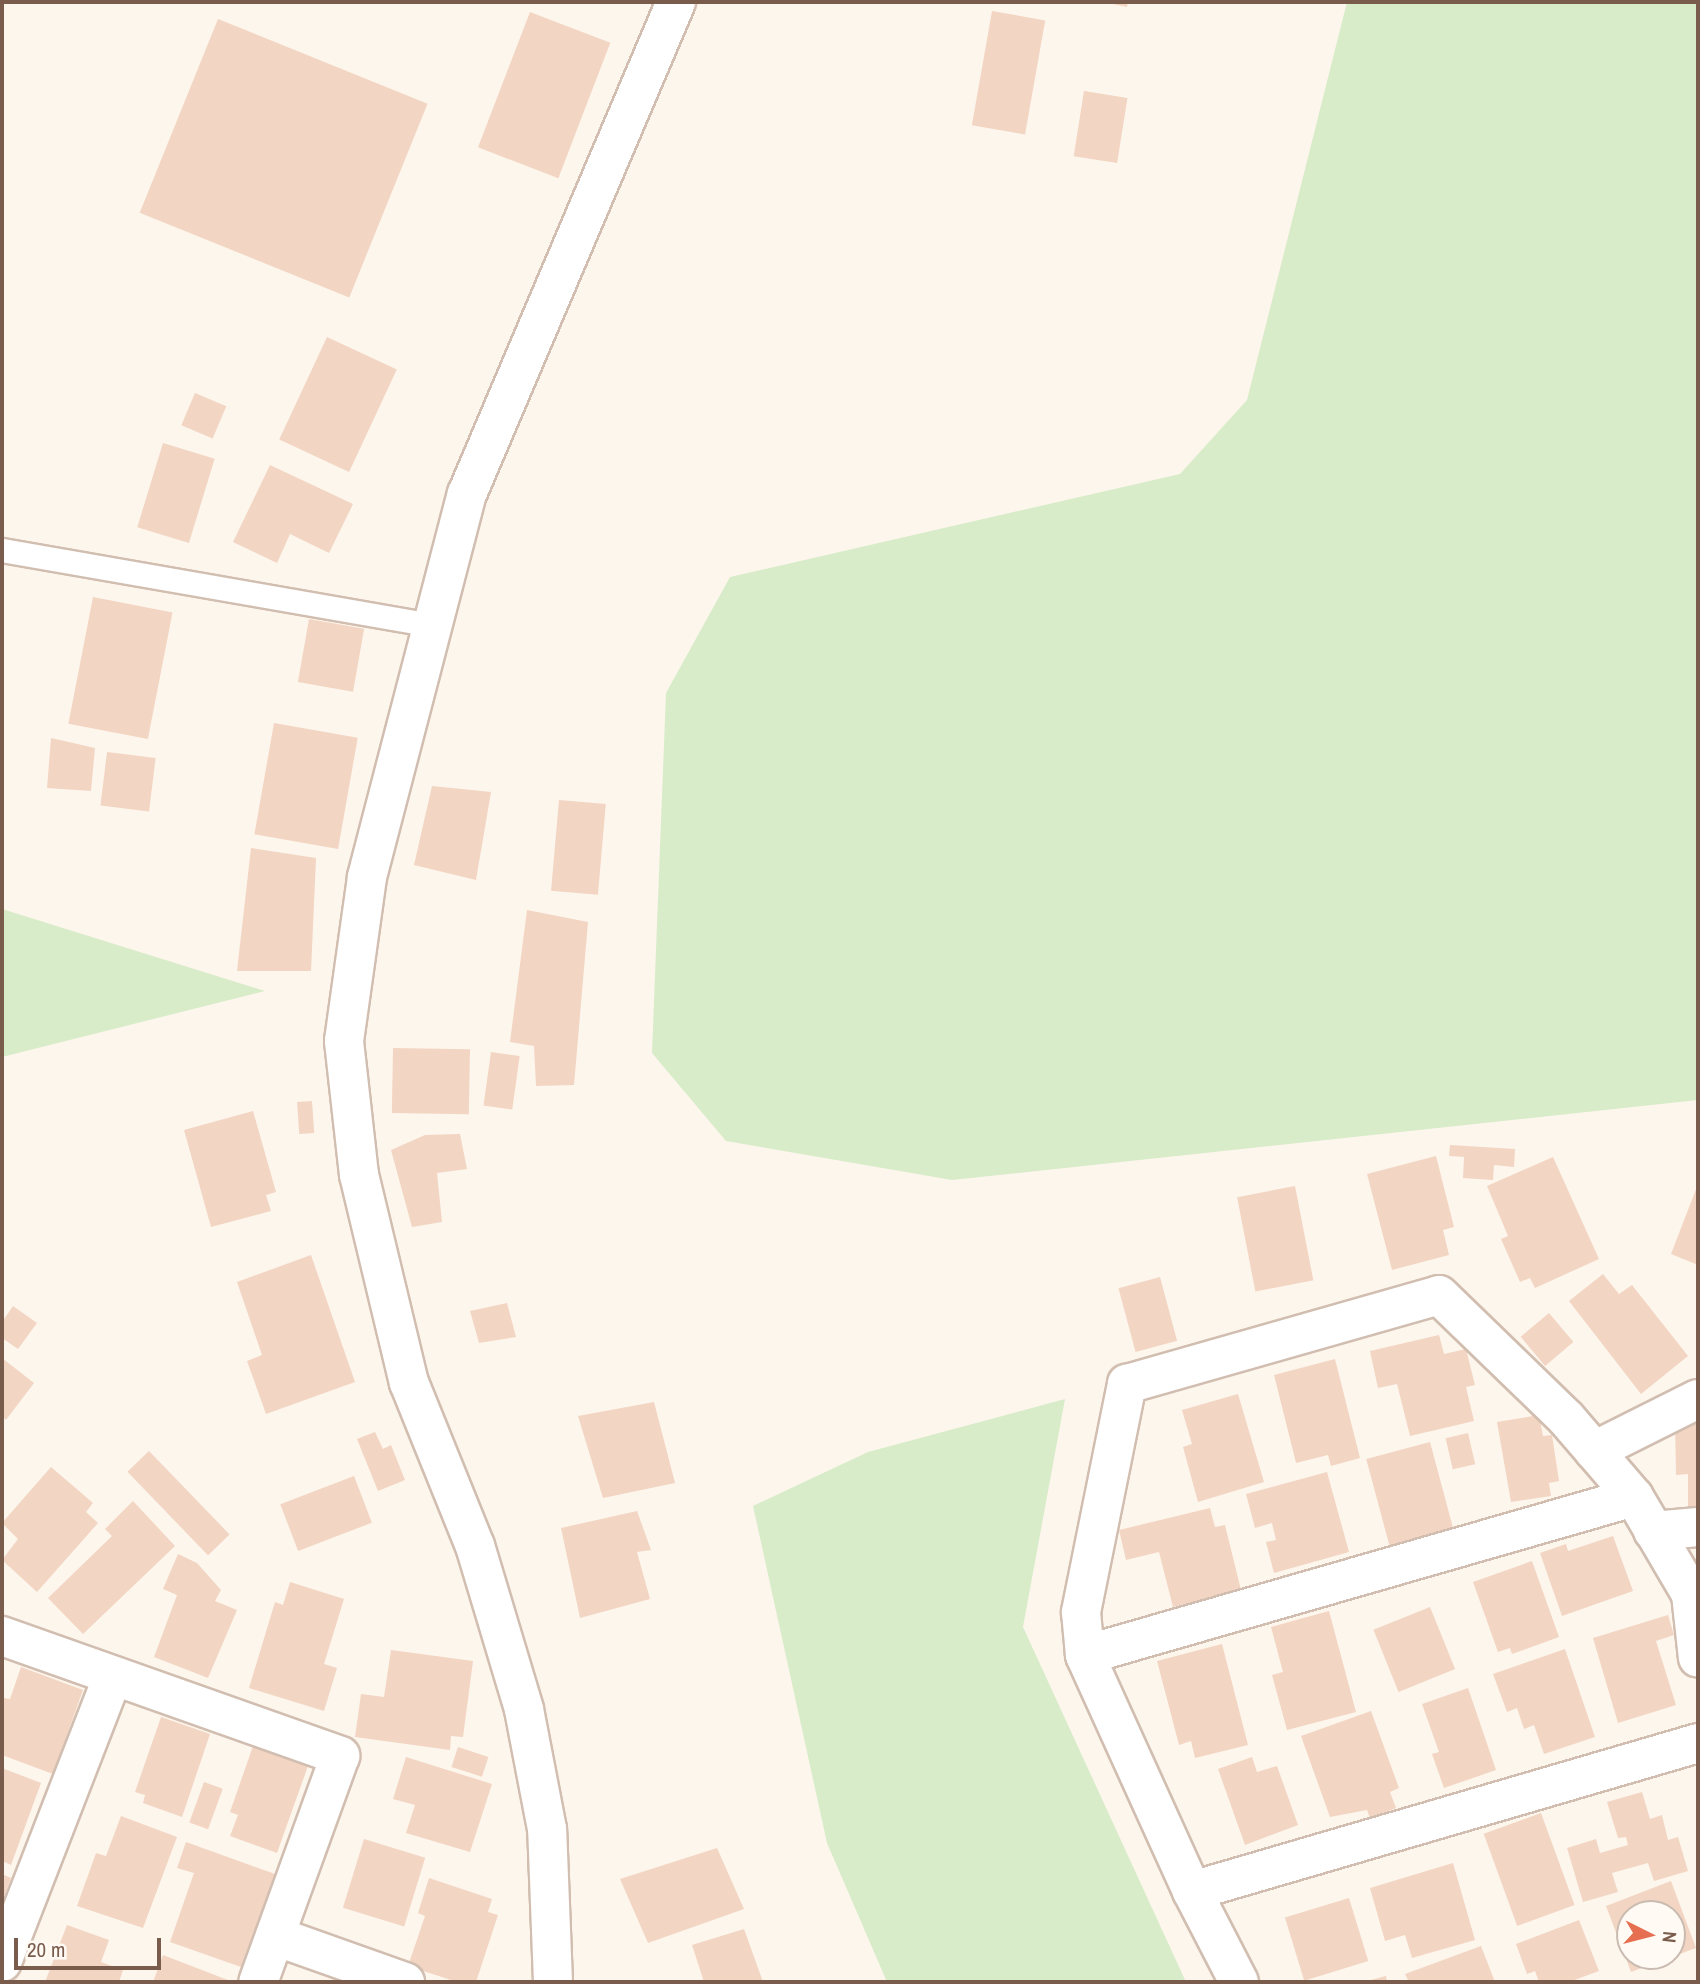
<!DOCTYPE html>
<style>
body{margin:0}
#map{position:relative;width:1700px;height:1984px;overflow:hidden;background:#fdf6ec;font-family:"Archivo Narrow",sans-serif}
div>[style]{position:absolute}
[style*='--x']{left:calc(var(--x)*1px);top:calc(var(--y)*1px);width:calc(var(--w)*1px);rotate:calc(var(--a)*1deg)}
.green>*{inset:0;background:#d8ecc9}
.building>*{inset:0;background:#f3d5c3;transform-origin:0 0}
.roads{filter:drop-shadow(2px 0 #d1beb0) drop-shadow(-2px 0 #d1beb0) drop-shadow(0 2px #d1beb0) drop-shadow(0 -2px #d1beb0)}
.service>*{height:23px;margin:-11.5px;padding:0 11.5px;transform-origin:11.5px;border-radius:11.5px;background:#fff}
.minor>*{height:38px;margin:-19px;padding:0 19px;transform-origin:19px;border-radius:19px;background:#fff}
.tertiary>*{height:38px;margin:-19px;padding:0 19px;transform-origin:19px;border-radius:19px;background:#fff}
span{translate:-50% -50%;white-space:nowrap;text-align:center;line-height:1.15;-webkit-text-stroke:5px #fffaf3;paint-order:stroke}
.frame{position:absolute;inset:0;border:4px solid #7a5c4d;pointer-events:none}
.north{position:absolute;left:1616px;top:1900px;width:70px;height:70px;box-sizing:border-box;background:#fffaf3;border:2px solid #cabbb1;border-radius:50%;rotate:96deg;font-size:19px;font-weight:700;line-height:28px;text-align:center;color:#7a5c4d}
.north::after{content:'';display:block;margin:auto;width:24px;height:32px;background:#e76f51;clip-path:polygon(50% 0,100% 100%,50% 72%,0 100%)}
.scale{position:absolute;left:14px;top:1938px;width:147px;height:32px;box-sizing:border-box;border:4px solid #7a5c4d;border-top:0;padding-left:9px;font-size:21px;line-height:24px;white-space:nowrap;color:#7a5c4d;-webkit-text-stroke:5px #fffaf3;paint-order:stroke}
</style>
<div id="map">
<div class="green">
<div style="clip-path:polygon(1347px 2px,1698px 2px,1698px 1100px,952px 1180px,726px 1141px,652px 1053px,666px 693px,730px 577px,1180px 474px,1247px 400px)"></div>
<div style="clip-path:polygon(2px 909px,265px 991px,2px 1057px)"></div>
<div style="clip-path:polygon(1065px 1399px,1023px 1627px,1186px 1982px,887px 1982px,827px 1843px,753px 1506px,868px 1452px)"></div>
</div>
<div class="building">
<div style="clip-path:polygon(1103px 2px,1128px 2px,1127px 7px)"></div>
<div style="left:992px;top:11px;width:54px;height:116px;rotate:10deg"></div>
<div style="left:530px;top:12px;width:86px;height:145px;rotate:21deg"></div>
<div style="left:218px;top:19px;width:226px;height:209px;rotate:22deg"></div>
<div style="left:1084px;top:91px;width:44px;height:66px;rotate:9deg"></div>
<div style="left:327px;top:337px;width:77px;height:113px;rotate:25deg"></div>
<div style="left:195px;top:393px;width:34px;height:35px;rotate:23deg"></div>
<div style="left:163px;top:443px;width:54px;height:88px;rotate:17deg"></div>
<div style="clip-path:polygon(270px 465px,353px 504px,329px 553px,290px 534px,277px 563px,233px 542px)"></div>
<div style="left:93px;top:597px;width:81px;height:129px;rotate:11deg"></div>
<div style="left:309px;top:619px;width:56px;height:64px;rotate:10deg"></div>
<div style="left:274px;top:723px;width:85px;height:113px;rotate:10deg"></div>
<div style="clip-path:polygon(51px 738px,95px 748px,91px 791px,47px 788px)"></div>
<div style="left:107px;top:752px;width:49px;height:54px;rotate:7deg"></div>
<div style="clip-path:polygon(432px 786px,491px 792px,476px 880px,414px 865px)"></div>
<div style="left:559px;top:800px;width:47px;height:91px;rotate:5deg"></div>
<div style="clip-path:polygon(251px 848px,316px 858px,311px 971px,237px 971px)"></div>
<div style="clip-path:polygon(527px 910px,588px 922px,574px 1085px,536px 1086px,534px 1046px,510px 1042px)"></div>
<div style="left:393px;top:1048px;width:77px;height:65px;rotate:1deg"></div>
<div style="left:491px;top:1052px;width:29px;height:54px;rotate:8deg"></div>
<div style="left:312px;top:1101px;width:32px;height:15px;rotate:86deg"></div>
<div style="clip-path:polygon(253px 1111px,276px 1192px,266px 1195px,271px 1211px,211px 1227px,184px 1130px)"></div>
<div style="clip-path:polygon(460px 1134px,467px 1169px,437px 1173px,442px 1222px,412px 1227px,391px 1150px,425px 1135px)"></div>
<div style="clip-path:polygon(1450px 1145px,1515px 1149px,1514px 1167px,1494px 1165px,1493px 1180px,1463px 1178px,1464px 1157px,1449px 1156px)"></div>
<div style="clip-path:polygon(1436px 1156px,1454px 1227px,1443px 1230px,1449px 1255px,1392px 1270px,1367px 1174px)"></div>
<div style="clip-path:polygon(1553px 1157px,1599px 1259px,1535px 1288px,1530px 1278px,1520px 1282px,1501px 1239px,1508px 1236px,1487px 1186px)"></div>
<div style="clip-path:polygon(1698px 1184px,1698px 1265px,1671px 1254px)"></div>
<div style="left:1295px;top:1186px;width:96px;height:59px;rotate:79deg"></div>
<div style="clip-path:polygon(311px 1255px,355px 1382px,266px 1414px,247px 1361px,262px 1355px,237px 1282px)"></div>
<div style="clip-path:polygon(1603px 1274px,1619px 1294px,1632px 1285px,1688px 1356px,1641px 1394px,1569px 1301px)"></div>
<div style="left:1160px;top:1277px;width:66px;height:43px;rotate:75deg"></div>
<div style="clip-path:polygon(507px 1303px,516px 1337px,479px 1343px,470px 1311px)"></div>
<div style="clip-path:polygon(13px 1306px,37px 1323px,18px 1349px,2px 1338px,2px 1322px)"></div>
<div style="left:1549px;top:1313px;width:38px;height:37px;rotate:50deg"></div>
<div style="clip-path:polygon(1439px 1335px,1444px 1354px,1466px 1349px,1475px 1385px,1466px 1387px,1474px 1421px,1410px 1436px,1397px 1384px,1378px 1388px,1370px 1351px)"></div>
<div style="clip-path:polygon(2px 1358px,34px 1383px,6px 1420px,2px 1416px)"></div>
<div style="clip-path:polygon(1335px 1359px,1360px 1458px,1331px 1466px,1328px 1455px,1296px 1463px,1274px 1375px)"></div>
<div style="clip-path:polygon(1238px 1394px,1264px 1482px,1198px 1502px,1183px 1447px,1192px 1444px,1182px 1410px)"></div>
<div style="clip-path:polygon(654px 1402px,675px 1483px,603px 1498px,578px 1416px)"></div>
<div style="clip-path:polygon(1698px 1413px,1698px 1507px,1688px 1508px,1688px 1474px,1676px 1475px,1675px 1419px)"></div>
<div style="clip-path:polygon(1539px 1415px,1543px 1436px,1552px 1435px,1559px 1481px,1549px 1483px,1551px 1496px,1511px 1502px,1497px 1422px)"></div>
<div style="clip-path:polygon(375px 1432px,383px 1449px,391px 1445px,405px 1480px,378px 1491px,357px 1439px)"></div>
<div style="left:1468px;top:1433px;width:32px;height:23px;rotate:77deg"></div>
<div style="left:1430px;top:1442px;width:92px;height:66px;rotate:75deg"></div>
<div style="left:149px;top:1451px;width:116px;height:30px;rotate:46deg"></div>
<div style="clip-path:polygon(51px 1467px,93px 1503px,86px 1512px,98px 1523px,37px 1592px,2px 1560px,18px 1539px,2px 1523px)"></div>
<div style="clip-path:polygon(1327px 1472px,1349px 1552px,1274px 1573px,1266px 1542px,1276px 1540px,1272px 1523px,1255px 1528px,1246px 1494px)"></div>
<div style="left:354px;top:1476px;width:50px;height:79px;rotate:69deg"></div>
<div style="clip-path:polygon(133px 1501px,175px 1546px,83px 1634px,48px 1598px,112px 1536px,105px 1529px)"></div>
<div style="clip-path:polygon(1210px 1508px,1215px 1527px,1225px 1525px,1241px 1590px,1173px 1607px,1159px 1552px,1126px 1560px,1119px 1530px)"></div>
<div style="clip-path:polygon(637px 1511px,651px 1550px,637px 1552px,650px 1599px,580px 1618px,561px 1528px)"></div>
<div style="clip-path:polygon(1613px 1536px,1633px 1591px,1562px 1616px,1540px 1553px,1566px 1544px,1568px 1551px)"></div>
<div style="clip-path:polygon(178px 1554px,197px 1563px,221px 1590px,215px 1601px,237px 1610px,208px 1678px,154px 1657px,177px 1595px,163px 1589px)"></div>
<div style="clip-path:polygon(1532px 1561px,1559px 1637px,1512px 1654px,1510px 1648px,1498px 1652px,1473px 1582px)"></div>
<div style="clip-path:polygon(290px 1582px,344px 1599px,324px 1664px,337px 1668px,324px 1711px,249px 1688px,275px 1602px,283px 1605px)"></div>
<div style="left:1430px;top:1607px;width:67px;height:61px;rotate:68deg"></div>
<div style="clip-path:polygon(1329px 1611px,1356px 1712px,1287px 1730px,1272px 1675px,1283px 1672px,1271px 1627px)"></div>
<div style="clip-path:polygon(1668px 1615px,1674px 1635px,1656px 1641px,1676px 1705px,1618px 1723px,1593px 1638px)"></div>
<div style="clip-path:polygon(1222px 1644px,1248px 1745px,1195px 1758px,1191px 1741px,1179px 1745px,1157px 1661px)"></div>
<div style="clip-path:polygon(1565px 1649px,1595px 1737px,1544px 1754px,1534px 1725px,1524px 1729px,1517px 1708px,1507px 1712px,1493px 1674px)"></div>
<div style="clip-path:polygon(391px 1650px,473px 1661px,463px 1737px,451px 1736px,450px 1750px,355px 1737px,361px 1694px,384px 1697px)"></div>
<div style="clip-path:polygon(21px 1667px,83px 1690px,53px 1774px,2px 1755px,2px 1704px,4px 1698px,10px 1699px)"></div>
<div style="clip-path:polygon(1468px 1688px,1496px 1770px,1444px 1788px,1432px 1754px,1439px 1752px,1422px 1704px)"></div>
<div style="clip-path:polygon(1371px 1711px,1399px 1788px,1390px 1792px,1396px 1808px,1370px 1818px,1367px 1810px,1330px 1817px,1301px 1736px)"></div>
<div style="clip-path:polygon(161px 1717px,210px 1734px,182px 1817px,143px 1803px,145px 1795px,135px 1792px)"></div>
<div style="clip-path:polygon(253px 1746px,308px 1766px,277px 1853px,230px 1836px,238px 1815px,230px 1812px)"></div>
<div style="left:458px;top:1747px;width:32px;height:21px;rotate:18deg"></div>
<div style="clip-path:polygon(406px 1757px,492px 1784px,470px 1852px,406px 1833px,415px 1805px,393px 1799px)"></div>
<div style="clip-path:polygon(1252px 1757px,1257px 1772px,1277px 1766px,1298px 1825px,1245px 1845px,1218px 1769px)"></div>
<div style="clip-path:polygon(2px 1768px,41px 1783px,11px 1865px,2px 1861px)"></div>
<div style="left:204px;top:1782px;width:20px;height:43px;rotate:20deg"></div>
<div style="clip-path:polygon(1642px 1792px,1650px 1819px,1662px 1815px,1668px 1840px,1678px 1837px,1688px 1871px,1654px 1881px,1648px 1863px,1612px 1873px,1618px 1892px,1583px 1902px,1567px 1848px,1596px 1839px,1600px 1853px,1628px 1845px,1626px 1837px,1618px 1838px,1607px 1802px)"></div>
<div style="left:1541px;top:1813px;width:98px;height:61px;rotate:70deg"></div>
<div style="clip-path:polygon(121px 1816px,177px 1837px,143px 1928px,77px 1906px,96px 1853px,106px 1856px)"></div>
<div style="left:364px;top:1839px;width:64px;height:72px;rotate:17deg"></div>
<div style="clip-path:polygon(186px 1842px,275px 1874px,241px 1967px,170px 1942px,194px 1873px,177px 1868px)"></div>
<div style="clip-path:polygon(717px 1848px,744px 1909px,648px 1943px,620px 1879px)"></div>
<div style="clip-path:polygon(1453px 1863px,1475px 1940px,1412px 1958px,1405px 1935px,1385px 1941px,1370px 1888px)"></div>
<div style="clip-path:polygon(2px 1874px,11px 1878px,2px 1902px)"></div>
<div style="clip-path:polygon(429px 1878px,492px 1899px,488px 1912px,498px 1915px,476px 1982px,457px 1982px,408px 1966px,425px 1916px,418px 1913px)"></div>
<div style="clip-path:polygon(evenodd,1671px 1881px,1696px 1948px,1631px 1972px,1606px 1906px,1671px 1881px,1630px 1914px,1672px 1914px,1672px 1956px,1630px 1956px,1630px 1914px)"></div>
<div style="left:1349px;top:1898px;width:66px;height:67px;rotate:73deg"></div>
<div style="clip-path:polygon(1579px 1920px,1599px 1971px,1569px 1982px,1539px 1982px,1535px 1971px,1527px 1974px,1516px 1944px)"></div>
<div style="clip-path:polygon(67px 1925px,109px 1940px,101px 1962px,123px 1970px,119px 1982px,45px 1982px)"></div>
<div style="clip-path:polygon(744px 1929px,763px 1982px,704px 1982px,692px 1945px)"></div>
<div style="clip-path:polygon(1481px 1946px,1495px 1982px,1409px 1982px,1405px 1974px)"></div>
<div style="clip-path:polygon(163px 1955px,233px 1982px,153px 1982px)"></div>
<div style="clip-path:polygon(1386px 1976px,1387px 1982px,1367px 1982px,1367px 1981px)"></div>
</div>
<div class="roads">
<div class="service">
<div style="--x:2;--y:550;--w:435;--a:9.9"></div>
</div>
<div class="minor">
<div style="--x:1594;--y:1451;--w:116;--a:-26.6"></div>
<div style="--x:1653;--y:1531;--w:45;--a:-5.1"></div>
<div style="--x:2;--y:1636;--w:359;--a:19.5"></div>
<div style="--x:340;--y:1756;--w:240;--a:109.9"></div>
<div style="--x:1085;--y:1655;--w:571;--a:-16.06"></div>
<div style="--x:1192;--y:1891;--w:527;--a:-16.3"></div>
<div style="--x:275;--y:1936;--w:138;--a:19.5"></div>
<div style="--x:2;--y:1962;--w:307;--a:-68.8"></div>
<div style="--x:1239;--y:1982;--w:102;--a:-117.3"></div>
<div style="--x:1192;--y:1891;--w:259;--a:-114.4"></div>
<div style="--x:1085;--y:1655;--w:43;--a:-95.3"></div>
<div style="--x:1081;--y:1612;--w:233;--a:-78.6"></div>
<div style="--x:1127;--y:1384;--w:324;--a:-15.9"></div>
<div style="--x:1439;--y:1295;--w:177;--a:44.1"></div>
<div style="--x:1566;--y:1418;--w:104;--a:49.3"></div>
<div style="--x:1634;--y:1497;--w:113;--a:59.6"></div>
<div style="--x:1691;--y:1594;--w:64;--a:83.8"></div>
</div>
<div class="tertiary">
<div style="--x:553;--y:1982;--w:153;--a:-92.2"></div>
<div style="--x:547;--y:1829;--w:122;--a:-100.9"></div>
<div style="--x:524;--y:1709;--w:170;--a:-106.7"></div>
<div style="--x:475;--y:1546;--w:176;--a:-112"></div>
<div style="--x:409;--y:1383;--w:214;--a:-103.5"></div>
<div style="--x:359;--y:1175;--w:135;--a:-96.4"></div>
<div style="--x:344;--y:1041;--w:166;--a:-82"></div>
<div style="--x:367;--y:877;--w:396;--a:-75.4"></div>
<div style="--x:467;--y:494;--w:535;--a:-66.98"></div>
</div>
</div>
<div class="frame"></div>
<div class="north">N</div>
<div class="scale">20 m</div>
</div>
